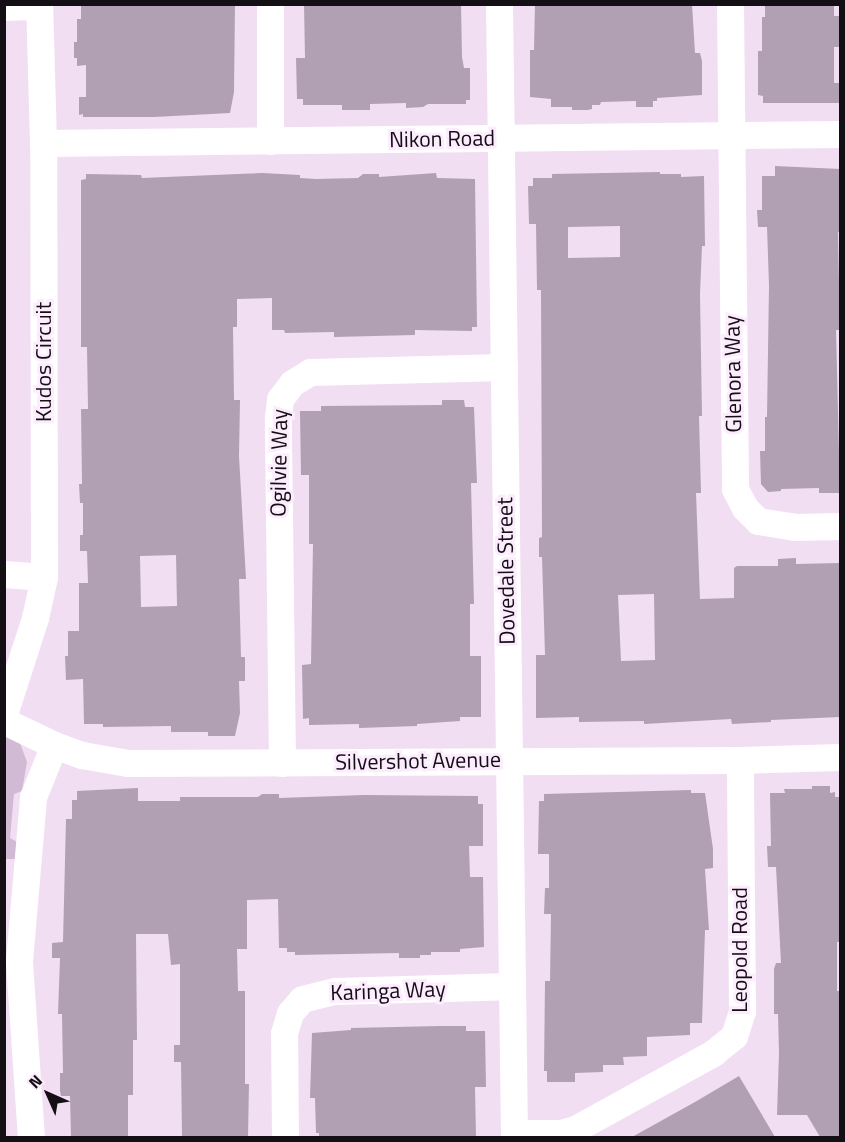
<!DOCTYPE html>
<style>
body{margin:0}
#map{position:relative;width:845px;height:1142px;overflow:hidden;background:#f1def3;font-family:"Titillium Web",sans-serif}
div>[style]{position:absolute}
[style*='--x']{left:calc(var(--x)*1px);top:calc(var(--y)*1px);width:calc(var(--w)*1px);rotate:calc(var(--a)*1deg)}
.green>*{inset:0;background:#d1bad3}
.building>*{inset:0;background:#b19fb3}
.minor>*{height:27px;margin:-13.5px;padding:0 13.5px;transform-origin:13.5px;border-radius:13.5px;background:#fff}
span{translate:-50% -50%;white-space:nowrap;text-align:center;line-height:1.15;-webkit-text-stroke:6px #fcecfd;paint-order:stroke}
.street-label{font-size:22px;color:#140e15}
.frame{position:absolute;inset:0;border:6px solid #140e15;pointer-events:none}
.north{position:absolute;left:18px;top:1064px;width:60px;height:60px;-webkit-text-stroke:4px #fcecfd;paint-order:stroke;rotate:315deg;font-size:16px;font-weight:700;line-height:24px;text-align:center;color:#140e15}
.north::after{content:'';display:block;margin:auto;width:21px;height:27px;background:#140e15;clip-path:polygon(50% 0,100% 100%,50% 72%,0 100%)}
</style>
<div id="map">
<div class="green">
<div style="clip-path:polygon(4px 732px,20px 743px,27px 762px,22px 791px,14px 794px,10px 838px,17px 842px,16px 859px,5px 859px)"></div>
</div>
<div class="building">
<div style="clip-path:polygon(81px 4px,235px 4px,234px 92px,230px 113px,154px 117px,83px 117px,83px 114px,79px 115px,79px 97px,86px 97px,86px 65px,77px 66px,77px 58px,74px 58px,74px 42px,77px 42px,77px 19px,81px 19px)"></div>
<div style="clip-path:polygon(304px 4px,461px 4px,462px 57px,464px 68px,470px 68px,470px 100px,466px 100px,466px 104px,428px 104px,423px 107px,406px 108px,406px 103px,370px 104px,370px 110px,342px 110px,342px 105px,303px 105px,303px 99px,297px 99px,296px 58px,305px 58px)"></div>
<div style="clip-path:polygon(535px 4px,692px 4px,695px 53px,700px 53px,702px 61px,702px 95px,657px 98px,657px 101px,653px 101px,653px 107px,636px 107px,636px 101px,601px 102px,600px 105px,592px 105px,592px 109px,588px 110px,572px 110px,572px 107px,551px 107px,551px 99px,530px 97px,530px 50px,534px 50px)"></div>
<div style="clip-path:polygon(765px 4px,834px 4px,834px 16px,840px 16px,840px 47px,834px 47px,834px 83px,840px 83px,840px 103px,763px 103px,763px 96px,758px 95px,758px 51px,762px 51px,762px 17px,765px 17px)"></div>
<div style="clip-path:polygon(775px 166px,840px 169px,840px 232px,838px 232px,840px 330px,836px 330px,840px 493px,819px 493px,819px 488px,781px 489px,781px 491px,768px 492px,761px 484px,760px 451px,765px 451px,765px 417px,767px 417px,769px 285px,767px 227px,758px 227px,757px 210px,762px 210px,762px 176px,775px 176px)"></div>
<div style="clip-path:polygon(evenodd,660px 172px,660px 174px,681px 174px,681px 177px,704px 176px,705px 246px,702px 246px,700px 294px,702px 416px,699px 416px,701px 493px,696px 493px,700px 599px,734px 598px,734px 568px,737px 566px,778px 566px,778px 559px,796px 558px,796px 564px,840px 563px,840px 717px,771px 720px,771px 722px,732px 724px,731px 719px,644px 724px,644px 721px,579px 722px,579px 717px,536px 718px,536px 655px,545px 655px,542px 557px,539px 557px,539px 538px,542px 537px,541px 290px,537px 290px,536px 224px,529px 224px,528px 186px,533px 186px,533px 178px,552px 178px,552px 174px,660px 172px,620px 226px,620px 257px,568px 258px,568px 227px,620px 226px,660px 172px,654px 594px,655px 660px,621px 661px,618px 595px,654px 594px)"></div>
<div style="clip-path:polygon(evenodd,262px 173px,300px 175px,300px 178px,316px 179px,358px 178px,363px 174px,379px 174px,379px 177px,436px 173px,437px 178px,475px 179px,477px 327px,472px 327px,472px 331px,415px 330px,415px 335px,334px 337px,334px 332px,285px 333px,284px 330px,272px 330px,272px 298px,237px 299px,237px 327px,233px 327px,234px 400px,240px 400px,239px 456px,246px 579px,239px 579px,241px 657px,245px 657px,245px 681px,239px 681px,240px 713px,235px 736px,208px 736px,208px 732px,171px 732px,171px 726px,103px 727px,103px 724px,84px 724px,83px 679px,66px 680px,65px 656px,68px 656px,68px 631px,79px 631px,79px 583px,88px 583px,87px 551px,80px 551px,80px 535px,83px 535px,83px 503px,80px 503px,79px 484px,82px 484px,81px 409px,88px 409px,87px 347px,81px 347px,81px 180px,86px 179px,86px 174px,141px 175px,142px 178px,262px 173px,176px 555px,177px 606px,141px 607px,140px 556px,176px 555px)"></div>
<div style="clip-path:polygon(442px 400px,464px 400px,465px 407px,474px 407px,477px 483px,471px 483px,474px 604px,470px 604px,470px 656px,481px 656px,481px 717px,460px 717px,460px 721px,417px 724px,417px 726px,359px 728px,359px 724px,309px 725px,309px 718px,303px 719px,302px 665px,311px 664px,313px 544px,309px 544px,309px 475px,301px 475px,300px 411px,321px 411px,321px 406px,442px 405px)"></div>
<div style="clip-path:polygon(812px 786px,830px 786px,830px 793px,835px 792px,835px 797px,840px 797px,840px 942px,837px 942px,837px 991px,840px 991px,840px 1137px,820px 1137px,807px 1115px,777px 1115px,779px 1053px,778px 1014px,774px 1014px,774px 969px,776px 963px,781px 963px,776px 867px,768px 867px,767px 846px,771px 846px,770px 793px,785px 793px,784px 789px,812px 789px)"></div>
<div style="clip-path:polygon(138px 788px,138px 801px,180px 801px,180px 797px,258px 797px,262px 794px,279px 794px,279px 798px,364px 795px,478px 796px,478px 804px,483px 804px,483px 846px,469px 846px,470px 877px,483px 877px,484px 947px,460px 949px,460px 952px,431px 952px,431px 955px,420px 955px,420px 958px,399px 958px,399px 953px,295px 955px,295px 952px,287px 952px,287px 948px,279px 948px,278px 899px,247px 900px,247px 949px,237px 949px,238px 991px,245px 991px,245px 1084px,249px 1084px,248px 1137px,182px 1137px,181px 1062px,174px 1062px,174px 1045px,180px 1045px,180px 964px,171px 965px,168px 934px,136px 934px,137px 1040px,133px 1040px,133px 1095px,128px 1095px,128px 1137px,71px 1137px,70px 1096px,61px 1096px,60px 1091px,60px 1073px,63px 1073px,62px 1014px,58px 1014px,60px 958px,52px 958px,52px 943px,63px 942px,66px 819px,72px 819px,72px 800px,77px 800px,77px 791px)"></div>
<div style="clip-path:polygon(691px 790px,691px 793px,705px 793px,713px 849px,713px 868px,705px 869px,709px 930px,705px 930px,702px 1023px,690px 1023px,690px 1035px,647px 1037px,647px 1056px,623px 1057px,624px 1065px,603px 1065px,603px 1072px,575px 1073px,575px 1082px,547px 1082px,547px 1071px,544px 1071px,545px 981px,550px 981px,551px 914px,544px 914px,545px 888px,549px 888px,549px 854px,538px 854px,539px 801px,544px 801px,544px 794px)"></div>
<div style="clip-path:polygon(440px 1026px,466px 1026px,466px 1031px,485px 1031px,486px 1087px,475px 1087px,476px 1137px,319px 1137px,319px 1133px,316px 1133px,315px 1098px,310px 1098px,312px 1033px,351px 1030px,351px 1028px)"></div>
<div style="clip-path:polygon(739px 1076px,775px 1137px,632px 1137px,695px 1102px)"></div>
</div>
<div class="minor">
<div style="--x:499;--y:4;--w:1134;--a:89.24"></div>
<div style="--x:730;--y:4;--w:485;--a:89.4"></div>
<div style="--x:735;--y:489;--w:21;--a:62"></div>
<div style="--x:745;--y:508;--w:18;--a:45"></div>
<div style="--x:758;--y:521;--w:36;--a:9"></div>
<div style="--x:794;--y:527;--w:46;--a:-1.2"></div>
<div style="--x:4;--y:7;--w:35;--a:-2"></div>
<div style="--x:270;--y:141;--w:137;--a:-90"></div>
<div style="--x:43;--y:143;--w:797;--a:-0.65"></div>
<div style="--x:4;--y:574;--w:40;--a:4.3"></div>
<div style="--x:4;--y:714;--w:101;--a:-72.1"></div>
<div style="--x:35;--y:618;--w:42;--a:-77.6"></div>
<div style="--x:44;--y:577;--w:434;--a:-90.1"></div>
<div style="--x:43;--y:143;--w:139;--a:-91.6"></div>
<div style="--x:4;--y:721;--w:55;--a:25.6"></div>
<div style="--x:54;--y:745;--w:30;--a:20"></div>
<div style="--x:82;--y:755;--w:47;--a:9.9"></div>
<div style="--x:128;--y:763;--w:612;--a:-0.28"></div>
<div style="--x:740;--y:760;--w:100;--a:-1.7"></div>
<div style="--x:282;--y:763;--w:345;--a:-90.7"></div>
<div style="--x:278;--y:418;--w:19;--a:-84"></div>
<div style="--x:280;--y:399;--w:20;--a:-53"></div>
<div style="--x:292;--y:383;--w:21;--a:-31"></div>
<div style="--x:310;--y:372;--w:194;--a:-1.5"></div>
<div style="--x:514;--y:1133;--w:47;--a:0"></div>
<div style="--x:561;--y:1133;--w:15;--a:-16"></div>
<div style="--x:575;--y:1129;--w:158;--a:-28.8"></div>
<div style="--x:713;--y:1053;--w:27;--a:-39"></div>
<div style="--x:734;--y:1036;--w:26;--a:-72"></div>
<div style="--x:742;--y:1011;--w:251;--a:-90.5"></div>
<div style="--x:31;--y:1138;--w:177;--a:-93.9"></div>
<div style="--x:19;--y:961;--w:165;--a:-85.1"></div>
<div style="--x:33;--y:797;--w:56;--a:-68"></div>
<div style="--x:285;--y:1138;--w:105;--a:-90.5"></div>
<div style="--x:284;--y:1033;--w:21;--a:-73"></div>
<div style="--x:290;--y:1013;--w:18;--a:-49"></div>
<div style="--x:302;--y:999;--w:34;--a:-14"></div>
<div style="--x:335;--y:991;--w:176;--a:-1.6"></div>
</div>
<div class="street-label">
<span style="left:442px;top:139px;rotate:-1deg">Nikon Road</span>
<span style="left:44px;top:362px;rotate:-90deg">Kudos Circuit</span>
<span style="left:733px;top:374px;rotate:-91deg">Glenora Way</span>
<span style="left:279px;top:463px;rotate:-89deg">Ogilvie Way</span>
<span style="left:506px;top:571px;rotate:-91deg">Dovedale Street</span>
<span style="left:418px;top:761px;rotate:-1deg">Silvershot Avenue</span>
<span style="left:740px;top:950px;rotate:-90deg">Leopold Road</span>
<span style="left:388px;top:991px;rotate:-2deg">Karinga Way</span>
</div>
<div class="frame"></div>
<div class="north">N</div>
</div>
